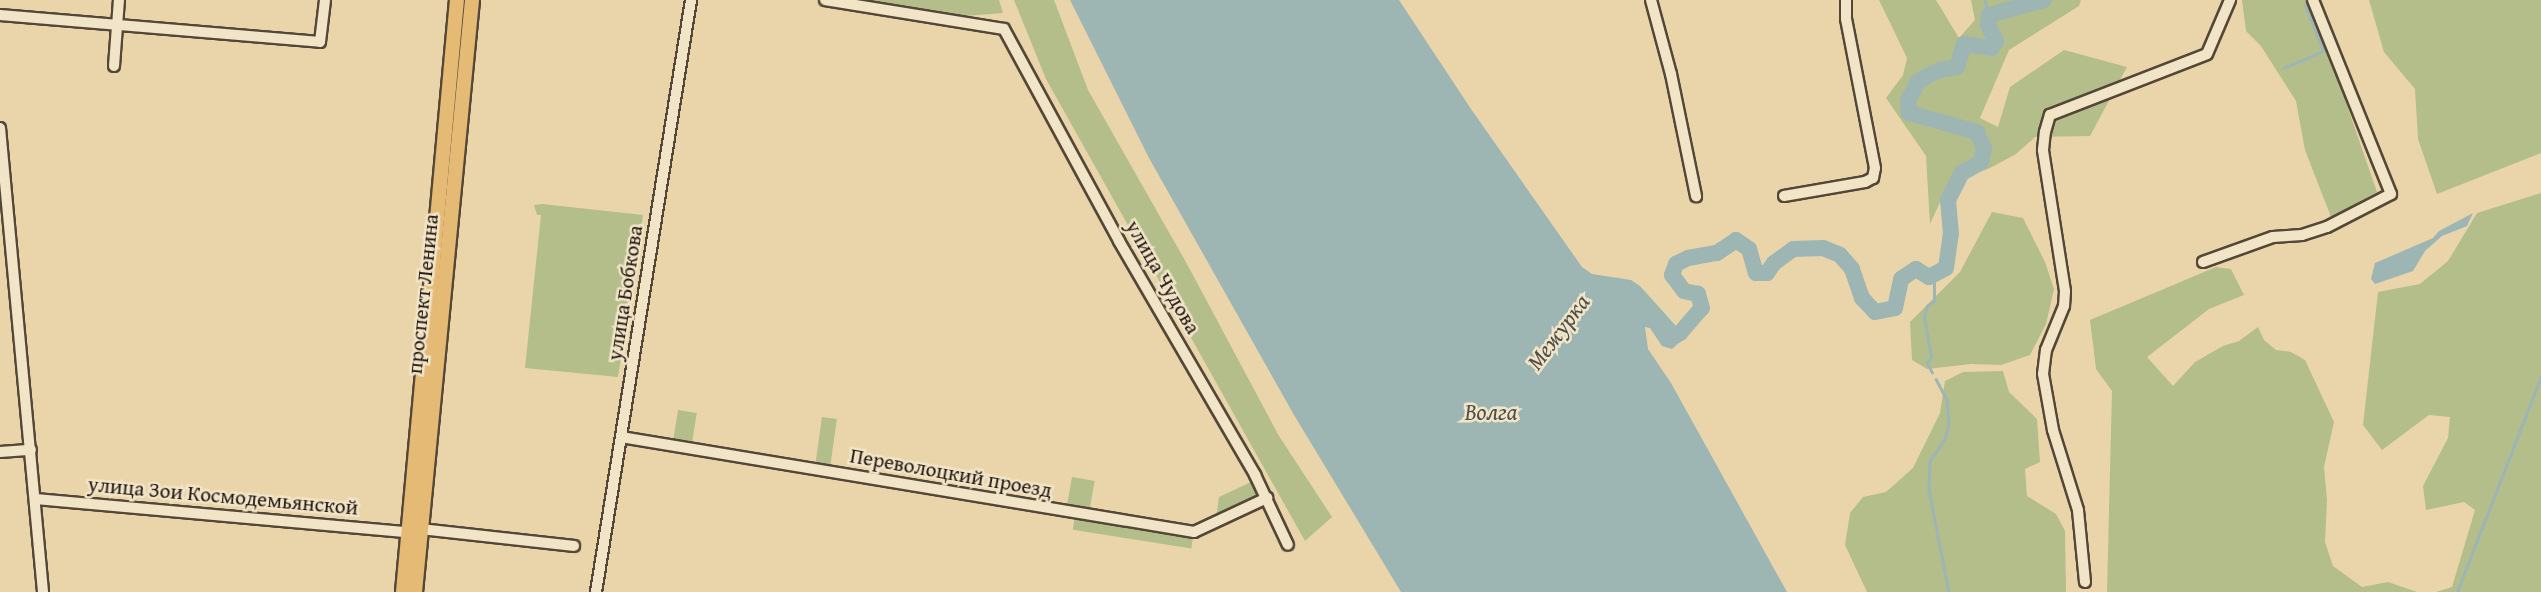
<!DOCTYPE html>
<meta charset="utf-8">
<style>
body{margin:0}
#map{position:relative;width:2541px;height:592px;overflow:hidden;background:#e9d5a9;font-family:"Gentium Book Plus",serif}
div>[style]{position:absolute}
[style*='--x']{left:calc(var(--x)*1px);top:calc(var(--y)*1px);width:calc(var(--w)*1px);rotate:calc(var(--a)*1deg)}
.green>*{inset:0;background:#b3be8b;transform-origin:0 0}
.water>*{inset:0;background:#9db6b4}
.stream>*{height:2.5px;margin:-1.25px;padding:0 1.25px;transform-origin:1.25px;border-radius:1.25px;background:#9db6b4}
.river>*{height:16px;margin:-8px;padding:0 8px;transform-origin:8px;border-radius:8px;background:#9db6b4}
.roads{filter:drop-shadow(2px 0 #544738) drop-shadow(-2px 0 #544738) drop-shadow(0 2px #544738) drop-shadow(0 -2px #544738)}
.minor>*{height:10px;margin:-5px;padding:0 5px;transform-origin:5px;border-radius:5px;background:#f1e4c7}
.major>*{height:14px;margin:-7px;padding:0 7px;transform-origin:7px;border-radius:7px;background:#e4ba74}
span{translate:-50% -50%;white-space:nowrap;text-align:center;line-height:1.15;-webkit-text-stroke:5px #f1e4c7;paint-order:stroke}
.street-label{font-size:21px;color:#231813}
.water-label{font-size:23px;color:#4e4f4b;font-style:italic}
</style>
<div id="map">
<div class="green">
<div style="clip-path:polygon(825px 0,999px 0,1003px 13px,939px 18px)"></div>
<div style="clip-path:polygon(1014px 0,1054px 0,1088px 90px,1187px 264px,1279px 436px,1332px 517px,1305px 541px,1046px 79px)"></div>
<div style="clip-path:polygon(1879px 0,1936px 0,1959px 38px,1975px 20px,1971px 0,2081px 0,2079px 6px,2009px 50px,1980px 118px,1998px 127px,2010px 87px,2064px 50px,2127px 67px,2090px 136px,2035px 137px,2016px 154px,1990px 168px,1977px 173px,1953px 174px,1930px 224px,1926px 156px,1886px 98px,1903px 75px,1907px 58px)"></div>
<div style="clip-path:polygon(2242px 0,2306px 0,2334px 68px,2377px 192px,2331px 217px,2305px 150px,2296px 101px,2261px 46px,2246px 31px)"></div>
<div style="clip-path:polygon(2369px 0,2541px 0,2541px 153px,2437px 194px,2418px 139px,2415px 89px,2384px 52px)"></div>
<div style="clip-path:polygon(2541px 193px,2541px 592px,2436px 592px,2452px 587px,2475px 510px,2464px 502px,2426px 510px,2423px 486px,2448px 438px,2450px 417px,2429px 415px,2382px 450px,2363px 425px,2378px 292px,2420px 284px,2448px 261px,2477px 213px)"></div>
<div style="clip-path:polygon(542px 204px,643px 215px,618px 377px,525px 368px,541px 215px,537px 215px,534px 205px)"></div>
<div style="clip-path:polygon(1992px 212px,2023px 218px,2045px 262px,2054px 289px,2046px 324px,2030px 355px,2001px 365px,1971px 364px,1927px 369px,1912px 360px,1910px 322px,1960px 272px)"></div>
<div style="clip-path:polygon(2216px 267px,2231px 269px,2244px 295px,2209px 309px,2147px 357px,2173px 386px,2195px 362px,2223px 346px,2239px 341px,2258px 327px,2264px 340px,2276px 350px,2291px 352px,2305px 360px,2334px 422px,2324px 467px,2327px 500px,2325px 542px,2333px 566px,2362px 587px,2388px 582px,2417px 592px,2107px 592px,2112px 391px,2096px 369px,2090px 320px)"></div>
<div style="clip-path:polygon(2003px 371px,2009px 392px,2037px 419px,2040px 462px,2025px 469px,2027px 496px,2056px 514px,2065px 531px,2066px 592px,1867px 592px,1845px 545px,1850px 513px,1863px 497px,1886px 492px,1913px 468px,1940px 413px,1945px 381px,1963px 372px)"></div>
<div style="left:678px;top:410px;width:19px;height:29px;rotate:9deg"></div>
<div style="left:822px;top:417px;width:15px;height:46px;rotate:8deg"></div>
<div style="left:1072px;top:477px;width:23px;height:30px;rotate:10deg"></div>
<div style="clip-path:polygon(1253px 481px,1262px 496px,1216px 519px,1219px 497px)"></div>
<div style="left:1075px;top:516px;width:120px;height:14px;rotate:9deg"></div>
</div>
<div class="water">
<div style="clip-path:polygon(1070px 0,1399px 0,1471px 109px,1582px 267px,1592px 274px,1631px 280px,1640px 286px,1676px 326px,1680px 333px,1680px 342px,1672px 349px,1662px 346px,1650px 328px,1645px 327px,1648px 349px,1671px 383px,1787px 592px,1401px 592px,1294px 415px,1149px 158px)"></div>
<div style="clip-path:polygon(2473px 213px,2467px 226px,2442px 236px,2425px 251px,2413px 271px,2375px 284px,2371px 279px,2375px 263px,2433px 238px,2439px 231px)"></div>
</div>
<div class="stream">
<div style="--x:1985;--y:0;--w:16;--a:75"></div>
<div style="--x:2284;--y:68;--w:43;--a:-23.6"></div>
<div style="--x:2323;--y:51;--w:49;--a:-111.4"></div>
<div style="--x:1932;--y:373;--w:11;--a:-117"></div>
<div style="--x:1927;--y:363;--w:7;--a:-56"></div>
<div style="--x:1931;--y:357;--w:41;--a:-99.9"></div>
<div style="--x:1924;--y:317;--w:11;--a:-75"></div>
<div style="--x:1927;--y:306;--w:9;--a:-36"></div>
<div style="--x:1934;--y:301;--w:27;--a:-90"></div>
<div style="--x:1936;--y:379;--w:24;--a:62"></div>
<div style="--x:1947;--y:400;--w:24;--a:85"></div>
<div style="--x:1949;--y:424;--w:16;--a:105"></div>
<div style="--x:1945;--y:439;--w:27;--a:124"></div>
<div style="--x:1930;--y:461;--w:29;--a:92"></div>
<div style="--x:1929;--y:490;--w:104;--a:78.9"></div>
<div style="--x:2457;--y:592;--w:231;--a:-68.7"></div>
</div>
<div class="river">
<div style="--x:1663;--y:329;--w:14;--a:30"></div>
<div style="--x:1675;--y:336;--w:6;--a:-31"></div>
<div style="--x:1680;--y:333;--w:33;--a:-49"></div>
<div style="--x:1702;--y:308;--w:15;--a:-106"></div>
<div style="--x:1698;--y:294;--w:14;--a:-168"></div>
<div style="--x:1684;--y:291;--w:20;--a:-127"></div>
<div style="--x:1672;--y:275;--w:12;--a:-70"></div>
<div style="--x:1676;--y:264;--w:13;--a:-27"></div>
<div style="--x:1688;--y:258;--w:29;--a:-10"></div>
<div style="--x:1717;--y:253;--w:23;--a:-34"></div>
<div style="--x:1736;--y:240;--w:16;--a:35"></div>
<div style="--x:1749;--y:249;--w:25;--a:74"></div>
<div style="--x:1756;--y:273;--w:11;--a:0"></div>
<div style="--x:1767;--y:273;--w:12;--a:-55"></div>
<div style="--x:1774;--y:263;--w:24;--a:-36"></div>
<div style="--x:1793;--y:249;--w:30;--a:-2"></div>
<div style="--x:1823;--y:248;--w:18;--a:22"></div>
<div style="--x:1840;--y:255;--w:18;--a:49"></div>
<div style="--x:1852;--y:269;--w:31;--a:71"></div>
<div style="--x:1862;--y:298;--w:19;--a:47"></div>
<div style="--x:1875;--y:312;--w:20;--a:-11"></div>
<div style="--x:1895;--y:308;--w:30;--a:-78"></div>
<div style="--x:1901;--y:279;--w:18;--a:-34"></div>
<div style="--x:1916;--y:269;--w:15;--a:32"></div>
<div style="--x:1929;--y:277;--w:19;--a:-28"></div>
<div style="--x:1946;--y:268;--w:34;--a:-82"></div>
<div style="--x:1951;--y:234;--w:34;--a:-95"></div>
<div style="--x:1948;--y:200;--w:30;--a:-63"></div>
<div style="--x:1962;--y:173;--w:22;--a:-30"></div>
<div style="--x:1981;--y:162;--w:14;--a:-78"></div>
<div style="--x:1984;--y:148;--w:17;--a:-114"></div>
<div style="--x:1977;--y:132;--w:71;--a:-164.4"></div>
<div style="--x:1909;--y:113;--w:12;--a:-95"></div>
<div style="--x:1908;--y:101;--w:22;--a:-63"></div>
<div style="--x:1918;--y:81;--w:25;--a:-27"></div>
<div style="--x:1940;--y:70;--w:17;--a:-10"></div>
<div style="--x:1957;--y:67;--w:24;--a:-73"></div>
<div style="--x:1964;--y:44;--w:28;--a:8"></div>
<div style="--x:1992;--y:48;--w:8;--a:-60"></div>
<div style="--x:1996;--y:41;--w:18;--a:-117"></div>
<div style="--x:1988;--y:25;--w:10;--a:-84"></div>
<div style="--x:1989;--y:15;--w:57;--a:-15.3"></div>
</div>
<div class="roads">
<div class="minor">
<div style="--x:825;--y:0;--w:181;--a:9.2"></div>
<div style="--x:1004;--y:29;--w:241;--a:61.5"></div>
<div style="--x:1119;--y:241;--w:271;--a:59.8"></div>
<div style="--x:1255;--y:475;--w:77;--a:64.8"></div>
<div style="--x:1651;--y:0;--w:77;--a:74.9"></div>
<div style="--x:1671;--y:74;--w:125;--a:78.4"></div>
<div style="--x:0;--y:15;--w:321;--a:4.8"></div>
<div style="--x:320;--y:42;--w:42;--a:-83.2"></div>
<div style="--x:114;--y:66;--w:66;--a:-85.7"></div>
<div style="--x:0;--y:128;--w:466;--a:84.7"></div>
<div style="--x:1784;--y:196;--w:82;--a:-9.8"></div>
<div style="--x:1865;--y:182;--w:9;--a:-27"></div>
<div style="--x:1873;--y:178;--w:10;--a:-79"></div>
<div style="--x:1875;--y:168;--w:152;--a:-101"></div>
<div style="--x:1846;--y:19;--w:19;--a:-90"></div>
<div style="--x:2203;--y:262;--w:74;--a:-19.7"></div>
<div style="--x:2273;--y:237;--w:29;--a:-4"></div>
<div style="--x:2302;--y:235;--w:26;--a:-18"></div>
<div style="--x:2327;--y:227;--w:72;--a:-27.3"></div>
<div style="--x:2391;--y:194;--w:209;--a:-111.9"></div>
<div style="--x:621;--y:437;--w:581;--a:9.41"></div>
<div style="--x:1194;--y:532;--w:81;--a:-25"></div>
<div style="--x:0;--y:452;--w:31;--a:-4"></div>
<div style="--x:35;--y:499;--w:374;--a:5.1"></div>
<div style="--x:421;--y:529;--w:154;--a:6.3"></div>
<div style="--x:2085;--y:582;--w:72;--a:-95.6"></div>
<div style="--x:2078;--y:510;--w:84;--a:-107.4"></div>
<div style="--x:2053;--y:430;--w:57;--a:-100.1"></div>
<div style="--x:2043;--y:374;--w:24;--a:-83"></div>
<div style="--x:2046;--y:350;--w:48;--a:-67.8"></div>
<div style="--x:2064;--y:306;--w:15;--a:-86"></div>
<div style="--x:2065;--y:291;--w:143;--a:-98.9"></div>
<div style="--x:2043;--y:150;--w:18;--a:-84"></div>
<div style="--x:2045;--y:132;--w:18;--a:-74"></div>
<div style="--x:2050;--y:115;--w:168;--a:-21.2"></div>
<div style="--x:2207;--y:54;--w:59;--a:-66.9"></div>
<div style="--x:596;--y:592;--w:600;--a:-80.88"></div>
</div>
<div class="major">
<div style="--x:403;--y:592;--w:594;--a:-84.79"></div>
<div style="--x:415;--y:592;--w:595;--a:-84.5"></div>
</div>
</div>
<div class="street-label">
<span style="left:1163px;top:277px;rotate:60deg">улица Чудова</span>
<span style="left:625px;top:293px;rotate:-81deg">улица Бобкова</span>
<span style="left:423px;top:294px;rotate:-84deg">проспект Ленина</span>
<span style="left:951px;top:473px;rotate:10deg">Переволоцкий проезд</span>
<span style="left:223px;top:496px;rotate:5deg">улица Зои Космодемьянской</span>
</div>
<div class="water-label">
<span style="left:1558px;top:332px;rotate:-53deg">Межурка</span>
<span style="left:1491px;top:412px">Волга</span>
</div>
</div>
